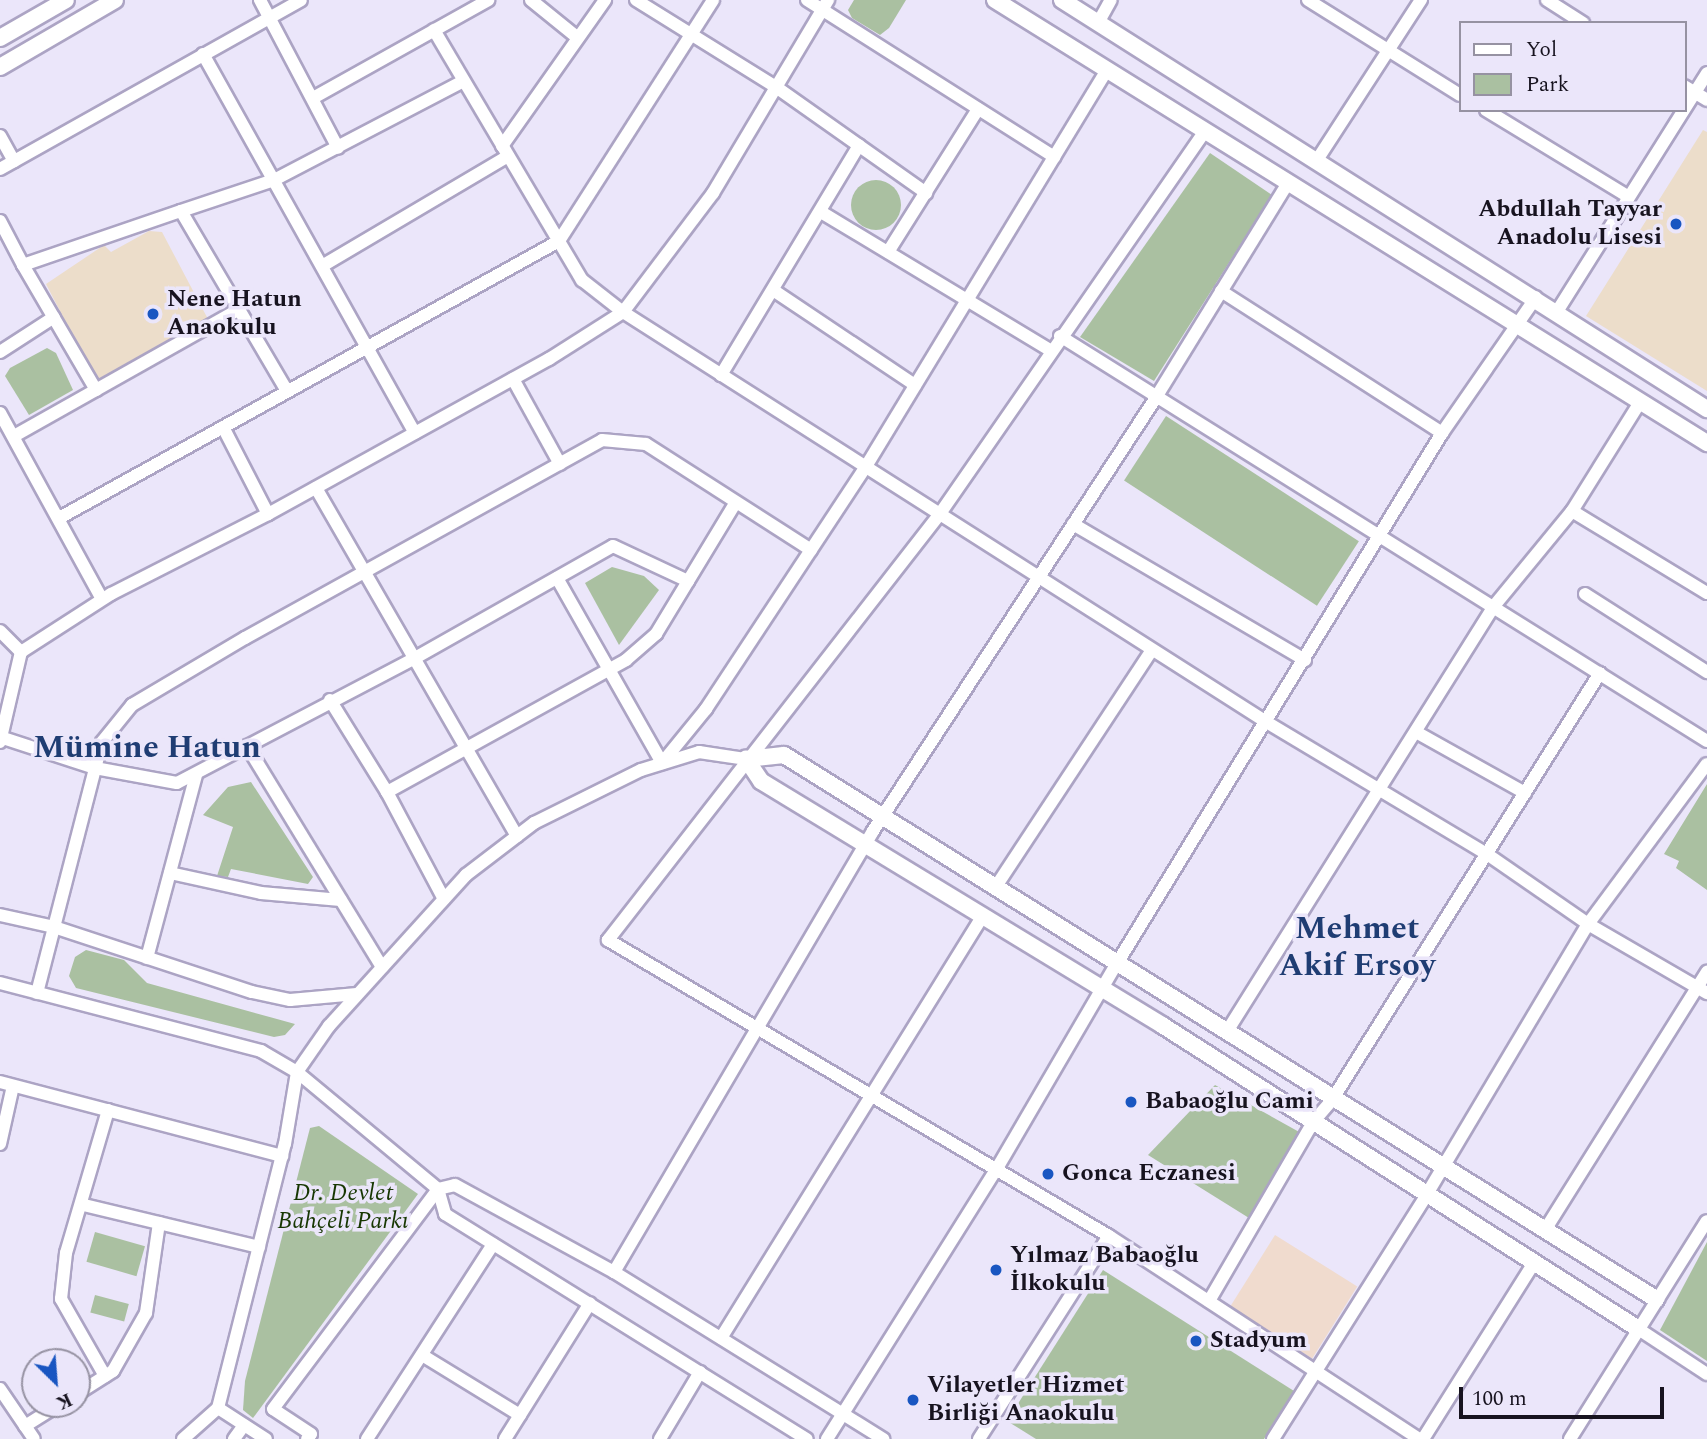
<!DOCTYPE html>
<meta charset="utf-8">
<style>
body{margin:0}
#map{position:relative;width:1707px;height:1439px;overflow:hidden;background:#ebe6fa;font-family:Spectral,serif}
div>[style]{position:absolute}
[style*='--x']{left:calc(var(--x)*1px);top:calc(var(--y)*1px);width:calc(var(--w)*1px);rotate:calc(var(--a)*1deg)}
.education>*{inset:0;background:#ecddca}
.medical>*{inset:0;background:#f0dbce;transform-origin:0 0}
.green>*{inset:0;background:#aac0a1;transform-origin:0 0}
.round{border-radius:50%}
.roads{filter:drop-shadow(2px 0 #aca4c4) drop-shadow(-2px 0 #aca4c4) drop-shadow(0 2px #aca4c4) drop-shadow(0 -2px #aca4c4)}
.minor>*{height:12px;margin:-6px;padding:0 6px;transform-origin:6px;border-radius:6px;background:#fff}
.tertiary>*{height:16px;margin:-8px;padding:0 8px;transform-origin:8px;border-radius:8px;background:#fff}
.dots>*{width:19px;height:19px;translate:-50% -50%;box-sizing:border-box;border:4px solid #ebe6fa;border-radius:50%}
span{translate:-50% -50%;white-space:nowrap;text-align:center;line-height:1.15;-webkit-text-stroke:7px #ebe6fa;paint-order:stroke}
.poi-label{font-size:24px;color:#17131f;font-weight:700}
.right{translate:-100% -50%;text-align:right}
.left{translate:0 -50%;text-align:left}
.park-label{font-size:24px;color:#173702;font-style:italic}
.district-label{font-size:32px;color:#1f3d73;font-weight:700}
.legend{position:absolute;left:1459px;top:21px;width:228px;height:91px;box-sizing:border-box;background:#ebe6fa;border:2px solid #9692a2;margin:0;padding:9px 12px;list-style:none;font-size:21px;color:#17131f}
.legend li{display:flex;align-items:center;gap:14px;height:35px}
.legend b{width:35px;border:2px solid #9692a2}
.north{position:absolute;left:21px;top:1348px;width:70px;height:70px;box-sizing:border-box;background:#ebe6fa;border:2px solid #9692a2;border-radius:50%;rotate:155deg;font-size:19px;font-weight:700;line-height:28px;text-align:center;color:#17131f}
.north::after{content:'';display:block;margin:auto;width:24px;height:32px;background:#1956c1;clip-path:polygon(50% 0,100% 100%,50% 72%,0 100%)}
.scale{position:absolute;left:1459px;top:1387px;width:205px;height:32px;box-sizing:border-box;border:4px solid #17131f;border-top:0;padding-left:9px;font-size:21px;line-height:24px;white-space:nowrap;color:#17131f;-webkit-text-stroke:5px #ebe6fa;paint-order:stroke}
</style>
<div id="map">
<div class="education">
<div style="clip-path:polygon(1703px 130px,1707px 132px,1707px 391px,1586px 316px)"></div>
<div style="clip-path:polygon(149px 231px,162px 232px,209px 321px,104px 381px,95px 379px,46px 284px,104px 245px,111px 252px)"></div>
</div>
<div class="medical">
<div style="left:1275px;top:1235px;width:97px;height:85px;rotate:32deg"></div>
</div>
<div class="green">
<div style="clip-path:polygon(854px 0,906px 0,889px 28px,880px 35px,852px 18px,848px 10px)"></div>
<div style="clip-path:polygon(1210px 153px,1272px 195px,1154px 381px,1080px 337px)"></div>
<div class="round" style="left:851px;top:180px;width:50px;height:50px"></div>
<div style="clip-path:polygon(47px 348px,56px 353px,73px 390px,29px 415px,5px 376px,10px 368px)"></div>
<div style="left:1166px;top:416px;width:230px;height:77px;rotate:33deg"></div>
<div style="clip-path:polygon(612px 567px,644px 576px,659px 590px,619px 645px,585px 583px)"></div>
<div style="clip-path:polygon(251px 782px,313px 877px,308px 884px,231px 869px,228px 877px,217px 876px,233px 827px,203px 815px,228px 787px)"></div>
<div style="clip-path:polygon(1707px 784px,1707px 890px,1676px 868px,1679px 861px,1664px 854px)"></div>
<div style="clip-path:polygon(86px 950px,124px 960px,147px 983px,295px 1024px,285px 1035px,274px 1037px,76px 988px,69px 976px,75px 957px)"></div>
<div style="clip-path:polygon(1215px 1085px,1301px 1133px,1249px 1218px,1148px 1155px)"></div>
<div style="clip-path:polygon(319px 1126px,418px 1194px,253px 1418px,243px 1410px,245px 1381px,310px 1128px)"></div>
<div style="left:95px;top:1232px;width:52px;height:31px;rotate:16deg"></div>
<div style="clip-path:polygon(1707px 1242px,1707px 1361px,1660px 1330px)"></div>
<div style="clip-path:polygon(1103px 1270px,1294px 1391px,1264px 1439px,1036px 1439px,1007px 1421px)"></div>
<div style="left:95px;top:1295px;width:35px;height:18px;rotate:15deg"></div>
</div>
<div class="roads">
<div class="minor">
<div style="--x:260;--y:0;--w:167;--a:62.2"></div>
<div style="--x:531;--y:0;--w:60;--a:39"></div>
<div style="--x:636;--y:0;--w:165;--a:31.9"></div>
<div style="--x:776;--y:87;--w:184;--a:35.2"></div>
<div style="--x:807;--y:0;--w:293;--a:32.4"></div>
<div style="--x:1308;--y:0;--w:179;--a:32"></div>
<div style="--x:1547;--y:0;--w:43;--a:32.6"></div>
<div style="--x:1098;--y:23;--w:26;--a:-61"></div>
<div style="--x:434;--y:30;--w:291;--a:59.4"></div>
<div style="--x:582;--y:280;--w:52;--a:38"></div>
<div style="--x:623;--y:312;--w:765;--a:32.51"></div>
<div style="--x:1268;--y:723;--w:255;--a:30.9"></div>
<div style="--x:1487;--y:854;--w:123;--a:34.7"></div>
<div style="--x:1588;--y:924;--w:138;--a:30.1"></div>
<div style="--x:203;--y:54;--w:434;--a:60.8"></div>
<div style="--x:1684;--y:86;--w:27;--a:31"></div>
<div style="--x:313;--y:98;--w:201;--a:-29.2"></div>
<div style="--x:1486;--y:110;--w:167;--a:31.3"></div>
<div style="--x:1205;--y:131;--w:467;--a:124.7"></div>
<div style="--x:939;--y:515;--w:539;--a:127.91"></div>
<div style="--x:608;--y:940;--w:582;--a:30.58"></div>
<div style="--x:1109;--y:1236;--w:371;--a:33.2"></div>
<div style="--x:0;--y:136;--w:29;--a:61"></div>
<div style="--x:502;--y:146;--w:179;--a:-54.8"></div>
<div style="--x:1317;--y:160;--w:191;--a:-57"></div>
<div style="--x:0;--y:169;--w:345;--a:-29.3"></div>
<div style="--x:181;--y:211;--w:98;--a:-18.4"></div>
<div style="--x:274;--y:180;--w:213;--a:-27.6"></div>
<div style="--x:821;--y:212;--w:269;--a:31.1"></div>
<div style="--x:0;--y:221;--w:50;--a:62.4"></div>
<div style="--x:23;--y:265;--w:167;--a:-18.9"></div>
<div style="--x:181;--y:211;--w:209;--a:59.5"></div>
<div style="--x:888;--y:252;--w:169;--a:-57.8"></div>
<div style="--x:23;--y:265;--w:145;--a:59.7"></div>
<div style="--x:322;--y:266;--w:216;--a:-30.6"></div>
<div style="--x:773;--y:290;--w:171;--a:33.8"></div>
<div style="--x:1221;--y:291;--w:263;--a:32.7"></div>
<div style="--x:1558;--y:310;--w:280;--a:-57.8"></div>
<div style="--x:1060;--y:336;--w:763;--a:32.05"></div>
<div style="--x:0;--y:352;--w:64;--a:-32.9"></div>
<div style="--x:721;--y:375;--w:268;--a:-59"></div>
<div style="--x:513;--y:379;--w:97;--a:61.1"></div>
<div style="--x:0;--y:413;--w:212;--a:61.3"></div>
<div style="--x:223;--y:427;--w:98;--a:62.7"></div>
<div style="--x:14;--y:436;--w:258;--a:-29.4"></div>
<div style="--x:316;--y:488;--w:402;--a:60"></div>
<div style="--x:1572;--y:511;--w:158;--a:31.3"></div>
<div style="--x:61;--y:517;--w:569;--a:-29"></div>
<div style="--x:559;--y:241;--w:286;--a:-57.4"></div>
<div style="--x:1073;--y:524;--w:269;--a:30.4"></div>
<div style="--x:557;--y:578;--w:213;--a:60.4"></div>
<div style="--x:662;--y:763;--w:70;--a:-50.8"></div>
<div style="--x:706;--y:709;--w:289;--a:-56.6"></div>
<div style="--x:865;--y:468;--w:466;--a:-58.7"></div>
<div style="--x:1585;--y:594;--w:145;--a:32.6"></div>
<div style="--x:0;--y:631;--w:30;--a:45"></div>
<div style="--x:330;--y:700;--w:108;--a:58.2"></div>
<div style="--x:387;--y:792;--w:121;--a:62"></div>
<div style="--x:1416;--y:732;--w:125;--a:29.2"></div>
<div style="--x:0;--y:737;--w:100;--a:18.1"></div>
<div style="--x:95;--y:768;--w:83;--a:10.4"></div>
<div style="--x:177;--y:783;--w:269;--a:-27.7"></div>
<div style="--x:415;--y:658;--w:227;--a:-29.5"></div>
<div style="--x:613;--y:546;--w:83;--a:25"></div>
<div style="--x:0;--y:742;--w:92;--a:-76.9"></div>
<div style="--x:21;--y:652;--w:107;--a:-32.8"></div>
<div style="--x:111;--y:594;--w:176;--a:-27"></div>
<div style="--x:268;--y:514;--w:321;--a:-28.9"></div>
<div style="--x:549;--y:359;--w:88;--a:-32.4"></div>
<div style="--x:623;--y:312;--w:149;--a:-52.9"></div>
<div style="--x:713;--y:193;--w:225;--a:-59.2"></div>
<div style="--x:247;--y:746;--w:259;--a:58.6"></div>
<div style="--x:387;--y:792;--w:273;--a:-28.9"></div>
<div style="--x:626;--y:660;--w:40;--a:-41"></div>
<div style="--x:656;--y:634;--w:154;--a:-58.8"></div>
<div style="--x:170;--y:873;--w:93;--a:12.4"></div>
<div style="--x:261;--y:893;--w:80;--a:5"></div>
<div style="--x:995;--y:888;--w:285;--a:-56.6"></div>
<div style="--x:0;--y:915;--w:55;--a:12.5"></div>
<div style="--x:54;--y:927;--w:208;--a:18.2"></div>
<div style="--x:252;--y:992;--w:39;--a:12"></div>
<div style="--x:290;--y:1000;--w:67;--a:-5.1"></div>
<div style="--x:147;--y:958;--w:189;--a:-75"></div>
<div style="--x:0;--y:983;--w:270;--a:14.6"></div>
<div style="--x:261;--y:1051;--w:42;--a:30.3"></div>
<div style="--x:297;--y:1072;--w:183;--a:39.7"></div>
<div style="--x:438;--y:1189;--w:26;--a:74"></div>
<div style="--x:445;--y:1214;--w:426;--a:31.9"></div>
<div style="--x:37;--y:993;--w:259;--a:-75.5"></div>
<div style="--x:102;--y:742;--w:48;--a:-51"></div>
<div style="--x:132;--y:705;--w:131;--a:-30.7"></div>
<div style="--x:245;--y:638;--w:408;--a:-29"></div>
<div style="--x:602;--y:440;--w:44;--a:5.2"></div>
<div style="--x:646;--y:444;--w:196;--a:32.7"></div>
<div style="--x:1226;--y:1033;--w:504;--a:-57.89"></div>
<div style="--x:1494;--y:606;--w:123;--a:-50.6"></div>
<div style="--x:1572;--y:511;--w:128;--a:-58"></div>
<div style="--x:0;--y:1082;--w:292;--a:14.7"></div>
<div style="--x:0;--y:1144;--w:59;--a:-77.4"></div>
<div style="--x:84;--y:1205;--w:180;--a:13.5"></div>
<div style="--x:1545;--y:1230;--w:305;--a:-57.9"></div>
<div style="--x:614;--y:1272;--w:511;--a:-59.57"></div>
<div style="--x:873;--y:831;--w:516;--a:-56.86"></div>
<div style="--x:1155;--y:399;--w:254;--a:-58.4"></div>
<div style="--x:1209;--y:1301;--w:207;--a:-59.8"></div>
<div style="--x:1313;--y:1122;--w:29;--a:-49"></div>
<div style="--x:1332;--y:1100;--w:504;--a:-57.89"></div>
<div style="--x:1637;--y:1328;--w:84;--a:33.3"></div>
<div style="--x:721;--y:1338;--w:498;--a:-58.2"></div>
<div style="--x:422;--y:1355;--w:115;--a:31.5"></div>
<div style="--x:105;--y:1376;--w:89;--a:-119.7"></div>
<div style="--x:61;--y:1299;--w:46;--a:-83.8"></div>
<div style="--x:66;--y:1253;--w:149;--a:-73.6"></div>
<div style="--x:0;--y:1389;--w:60;--a:55.8"></div>
<div style="--x:77;--y:1394;--w:43;--a:-32.6"></div>
<div style="--x:113;--y:1371;--w:67;--a:-60.4"></div>
<div style="--x:146;--y:1313;--w:91;--a:-81.8"></div>
<div style="--x:218;--y:1408;--w:57;--a:32.9"></div>
<div style="--x:25;--y:1426;--w:41;--a:-32.2"></div>
<div style="--x:183;--y:1439;--w:47;--a:-41.5"></div>
<div style="--x:218;--y:1408;--w:272;--a:-75.8"></div>
<div style="--x:285;--y:1144;--w:73;--a:-80.5"></div>
<div style="--x:297;--y:1072;--w:56;--a:-55.2"></div>
<div style="--x:329;--y:1026;--w:204;--a:-47.8"></div>
<div style="--x:466;--y:875;--w:86;--a:-37.4"></div>
<div style="--x:534;--y:823;--w:119;--a:-26.4"></div>
<div style="--x:641;--y:770;--w:61;--a:-17.2"></div>
<div style="--x:699;--y:752;--w:48;--a:8.5"></div>
<div style="--x:234;--y:1439;--w:17;--a:-54"></div>
<div style="--x:307;--y:1439;--w:6;--a:-51"></div>
<div style="--x:311;--y:1434;--w:45;--a:-146.7"></div>
<div style="--x:273;--y:1409;--w:275;--a:-53.1"></div>
<div style="--x:438;--y:1189;--w:17;--a:-13"></div>
<div style="--x:455;--y:1185;--w:181;--a:28.7"></div>
<div style="--x:614;--y:1272;--w:317;--a:31.8"></div>
<div style="--x:367;--y:1439;--w:232;--a:-57.1"></div>
<div style="--x:505;--y:1439;--w:160;--a:-58"></div>
<div style="--x:660;--y:1439;--w:78;--a:-59.2"></div>
<div style="--x:827;--y:1439;--w:318;--a:-57.9"></div>
<div style="--x:996;--y:1170;--w:238;--a:-59.7"></div>
<div style="--x:1116;--y:965;--w:624;--a:-58.5"></div>
<div style="--x:1442;--y:433;--w:165;--a:-55.3"></div>
<div style="--x:979;--y:1439;--w:241;--a:-57.4"></div>
<div style="--x:1273;--y:1439;--w:289;--a:-57.8"></div>
<div style="--x:1427;--y:1194;--w:314;--a:-59.2"></div>
<div style="--x:1588;--y:924;--w:199;--a:-53.4"></div>
<div style="--x:1423;--y:1439;--w:208;--a:-57.8"></div>
<div style="--x:1570;--y:1439;--w:257;--a:-57.9"></div>
</div>
<div class="tertiary">
<div style="--x:995;--y:0;--w:839;--a:31.89"></div>
<div style="--x:1062;--y:0;--w:764;--a:32.38"></div>
<div style="--x:0;--y:38;--w:76;--a:-29.9"></div>
<div style="--x:0;--y:67;--w:133;--a:-30.2"></div>
<div style="--x:1637;--y:1328;--w:563;--a:-147.47"></div>
<div style="--x:1162;--y:1025;--w:469;--a:-148.7"></div>
<div style="--x:761;--y:781;--w:27;--a:-124"></div>
<div style="--x:746;--y:759;--w:38;--a:-6"></div>
<div style="--x:784;--y:755;--w:1028;--a:31.96"></div>
</div>
</div>
<div class="dots">
<div style="left:1676px;top:224px;background:#1956c1"></div>
<div style="left:153px;top:314px;background:#1956c1"></div>
<div style="left:1131px;top:1102px;background:#1956c1"></div>
<div style="left:1048px;top:1174px;background:#1956c1"></div>
<div style="left:996px;top:1270px;background:#1956c1"></div>
<div style="left:1196px;top:1341px;background:#1956c1"></div>
<div style="left:913px;top:1400px;background:#1956c1"></div>
</div>
<div class="poi-label">
<span class="right" style="left:1662px;top:224px">Abdullah Tayyar<br>Anadolu Lisesi</span>
<span class="left" style="left:167px;top:314px">Nene Hatun<br>Anaokulu</span>
<span class="left" style="left:1145px;top:1102px">Babaoğlu Cami</span>
<span class="left" style="left:1062px;top:1174px">Gonca Eczanesi</span>
<span class="left" style="left:1010px;top:1270px">Yılmaz Babaoğlu<br>İlkokulu</span>
<span class="left" style="left:1210px;top:1341px">Stadyum</span>
<span class="left" style="left:927px;top:1400px">Vilayetler Hizmet<br>Birliği Anaokulu</span>
</div>
<div class="park-label">
<span style="left:343px;top:1208px">Dr. Devlet<br>Bahçeli Parkı</span>
</div>
<div class="district-label">
<span style="left:147px;top:748px">Mümine Hatun</span>
<span style="left:1357px;top:948px">Mehmet<br>Akif Ersoy</span>
</div>
<ul class="legend">
<li><b style="height:9px;background:#fff"></b>Yol</li>
<li><b style="height:19px;background:#aac0a1"></b>Park</li>
</ul>
<div class="north">K</div>
<div class="scale">100 m</div>
</div>
